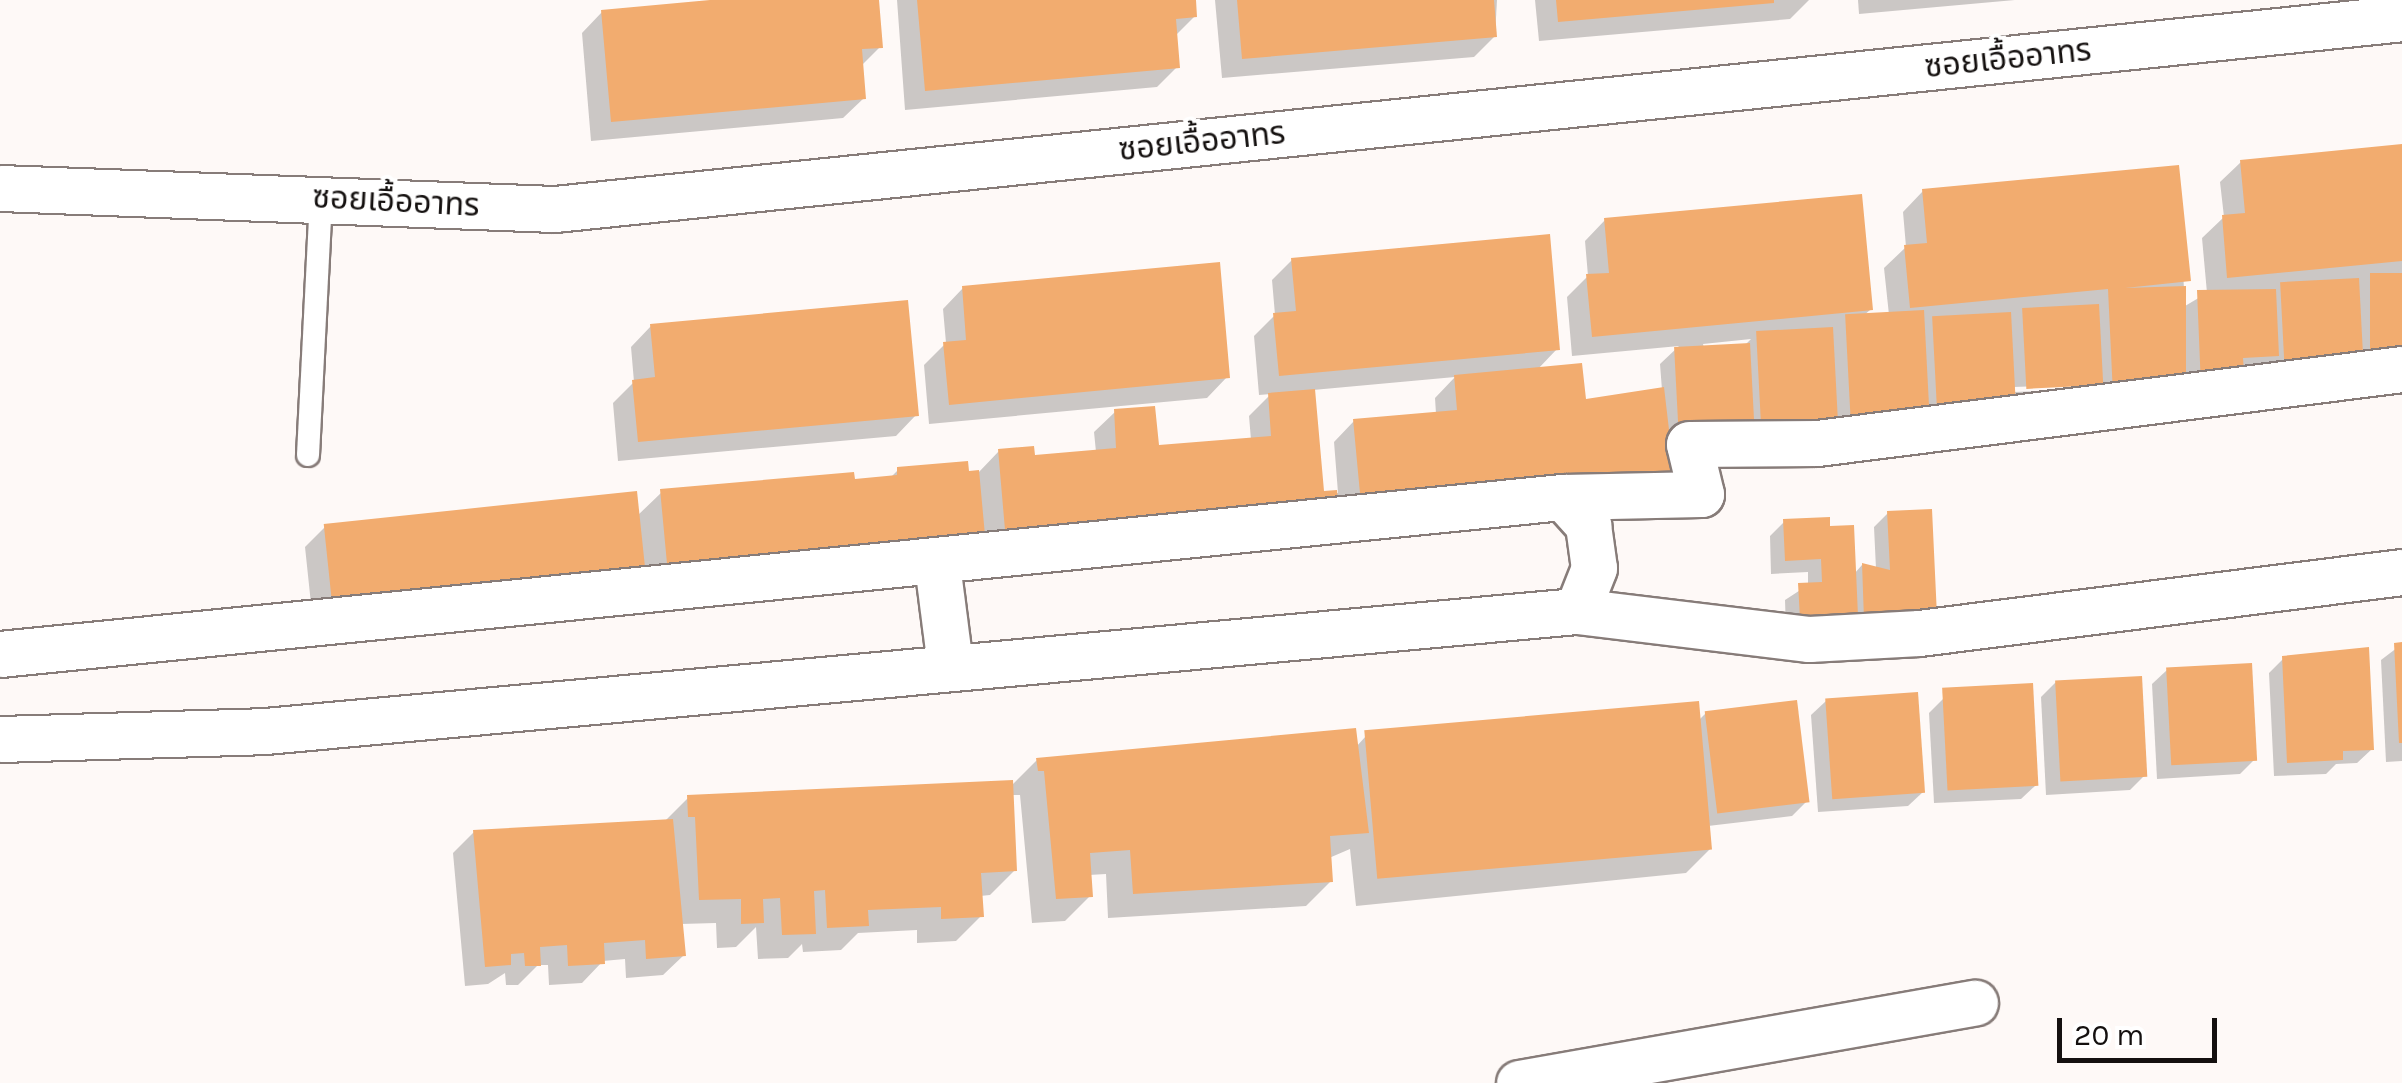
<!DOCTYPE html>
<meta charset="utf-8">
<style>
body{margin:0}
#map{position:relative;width:2402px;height:1083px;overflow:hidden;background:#fef9f7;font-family:Karla,"Noto Sans Thai",sans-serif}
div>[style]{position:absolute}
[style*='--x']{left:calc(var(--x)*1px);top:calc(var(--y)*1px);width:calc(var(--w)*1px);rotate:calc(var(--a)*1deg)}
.shadow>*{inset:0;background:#0003}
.building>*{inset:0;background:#f2ac6f;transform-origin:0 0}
.roads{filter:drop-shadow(2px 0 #877c79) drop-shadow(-2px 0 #877c79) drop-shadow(0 2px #877c79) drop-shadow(0 -2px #877c79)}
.lane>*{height:22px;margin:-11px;padding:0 11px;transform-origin:11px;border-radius:11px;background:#fff}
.street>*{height:45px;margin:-22.5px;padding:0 22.5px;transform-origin:22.5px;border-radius:22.5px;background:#fff}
span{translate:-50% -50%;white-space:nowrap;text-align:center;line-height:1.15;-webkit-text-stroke:8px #fff;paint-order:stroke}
.street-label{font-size:32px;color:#14100f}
.scale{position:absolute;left:2057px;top:1018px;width:160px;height:45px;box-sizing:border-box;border:5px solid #14100f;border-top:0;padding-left:12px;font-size:30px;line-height:35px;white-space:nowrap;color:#14100f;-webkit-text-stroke:8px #fff;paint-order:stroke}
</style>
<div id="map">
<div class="shadow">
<div style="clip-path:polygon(738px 0,876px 0,880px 47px,861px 66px,864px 98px,843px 118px,591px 141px,582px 33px,602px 12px)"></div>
<div style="clip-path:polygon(1193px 0,1195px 16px,1175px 36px,1177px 67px,1157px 87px,905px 110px,897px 0)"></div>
<div style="clip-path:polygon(1215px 0,1497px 0,1495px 36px,1474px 57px,1222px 78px)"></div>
<div style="clip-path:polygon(1535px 0,1809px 0,1790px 19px,1539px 41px)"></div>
<div style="clip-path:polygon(1858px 0,2015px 0,1859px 14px)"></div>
<div style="clip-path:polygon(evenodd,2402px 147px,2402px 369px,2360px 371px,2359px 360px,2346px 373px,2271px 377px,2270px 361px,2262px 370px,2242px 371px,2242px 384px,2228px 399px,2188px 400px,2187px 387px,2169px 405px,2100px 408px,2099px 386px,2086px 399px,2013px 398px,1998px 413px,1926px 416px,1912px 431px,1837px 434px,1837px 429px,1821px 444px,1746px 447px,1746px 434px,1738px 442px,1668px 445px,1672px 480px,1652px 500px,1341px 524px,1340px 508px,1316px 533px,1031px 557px,1018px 570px,987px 572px,986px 555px,964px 577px,649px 604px,648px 586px,624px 610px,315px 642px,305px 547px,326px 526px,635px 494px,637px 516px,662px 492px,852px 474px,853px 482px,889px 479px,898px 470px,966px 464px,967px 474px,978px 473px,999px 451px,1032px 449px,1033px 458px,1096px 452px,1094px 432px,1115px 412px,1153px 408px,1156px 448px,1251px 440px,1249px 416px,1271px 394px,1259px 395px,1254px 336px,1275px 315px,1272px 280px,1292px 260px,1547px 236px,1557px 349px,1537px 370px,1580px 366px,1584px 401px,1662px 390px,1660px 364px,1679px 346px,1572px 356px,1567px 297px,1588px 276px,1585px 241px,1605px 220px,1859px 197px,1870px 310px,1863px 316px,1889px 315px,1884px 268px,1906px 247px,1903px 212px,1923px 191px,2177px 168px,2185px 306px,2207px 293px,2202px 238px,2224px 217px,2220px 182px,2241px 162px,2402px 147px,1751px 339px,1744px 346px,1704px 348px,1703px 344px,1751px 339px,2402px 147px,1455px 377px,1435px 398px,1436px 414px,1354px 421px,1334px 442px,1338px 493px,1322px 494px,1313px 390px,1455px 377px,2402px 147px,2089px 384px,2089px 389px,2014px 392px,2014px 387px,2089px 384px)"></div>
<div style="clip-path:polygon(963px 288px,1227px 377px,1207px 398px,929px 424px,924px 365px,946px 343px,943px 309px)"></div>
<div style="clip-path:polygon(651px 326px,916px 415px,896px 436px,618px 461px,613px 403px,634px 382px,631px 347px)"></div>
<div style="clip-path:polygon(1888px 513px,1935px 615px,1786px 632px,1785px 600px,1808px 585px,1808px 572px,1771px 574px,1770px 536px,1784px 522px,1827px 528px,1854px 574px,1862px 565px,1876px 569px,1874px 527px)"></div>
<div style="clip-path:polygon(2402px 644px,2402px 761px,2386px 762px,2381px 660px)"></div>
<div style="clip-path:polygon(2283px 659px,2372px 749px,2357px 763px,2336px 764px,2326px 774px,2274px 776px,2269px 673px)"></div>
<div style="clip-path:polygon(2167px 670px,2254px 760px,2240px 774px,2157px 779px,2152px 684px)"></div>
<div style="clip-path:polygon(2056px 682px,2144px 776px,2130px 790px,2046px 795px,2041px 697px)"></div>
<div style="clip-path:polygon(1944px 698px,2036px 785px,2021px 799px,1934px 803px,1929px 713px)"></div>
<div style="clip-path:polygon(1826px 701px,1923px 792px,1908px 806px,1818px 812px,1811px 715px)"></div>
<div style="clip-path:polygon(1706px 713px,1806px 802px,1792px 816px,1708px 826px,1711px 848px,1686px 873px,1356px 906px,1350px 849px,1329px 858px,1331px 881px,1306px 906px,1108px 918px,1106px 874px,1089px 875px,1090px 896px,1065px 921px,1032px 923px,1020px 795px,1011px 795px,1015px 870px,990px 895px,980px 896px,981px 916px,956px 941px,917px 943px,917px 930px,858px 933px,841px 950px,803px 952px,802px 944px,788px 958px,758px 959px,756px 927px,736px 947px,717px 948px,716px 923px,681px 924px,684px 955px,663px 975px,626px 978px,625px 959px,603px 961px,582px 983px,549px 985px,548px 965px,538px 965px,518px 985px,506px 985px,505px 973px,488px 984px,465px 986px,453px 853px,474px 832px,664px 822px,688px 798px,1011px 786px,1037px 760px,1356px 747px,1366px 736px,1698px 721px)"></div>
</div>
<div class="building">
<div style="clip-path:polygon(710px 0,879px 0,883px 48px,862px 49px,866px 99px,611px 122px,601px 10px)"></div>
<div style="clip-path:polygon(917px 0,1196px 0,1197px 17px,1176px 19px,1180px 68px,925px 91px)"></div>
<div style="clip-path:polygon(1237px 0,1494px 0,1497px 37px,1242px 59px)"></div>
<div style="clip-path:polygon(1556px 0,1774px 0,1774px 3px,1558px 22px)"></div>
<div style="clip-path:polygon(2402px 144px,2402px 261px,2227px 278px,2222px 215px,2245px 213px,2240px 160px)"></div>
<div style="clip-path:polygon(2179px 165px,2191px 281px,2125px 288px,2186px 286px,2186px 392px,2113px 395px,2108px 289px,1910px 308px,1904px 245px,1927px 243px,1922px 189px)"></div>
<div style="clip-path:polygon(1862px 194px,1873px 310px,1592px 337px,1586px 274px,1609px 273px,1604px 218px)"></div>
<div style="clip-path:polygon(1550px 234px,1560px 350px,1279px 376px,1273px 313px,1296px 311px,1291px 258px)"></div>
<div style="clip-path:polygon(1220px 262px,1230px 378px,949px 405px,943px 342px,966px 340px,962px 286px)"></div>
<div style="left:2402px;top:273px;width:83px;height:32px;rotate:90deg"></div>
<div style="left:2359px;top:278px;width:82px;height:79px;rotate:87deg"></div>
<div style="clip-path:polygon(2276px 289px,2279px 356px,2243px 358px,2245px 385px,2201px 387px,2197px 290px)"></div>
<div style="clip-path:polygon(908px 300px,919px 416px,638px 442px,632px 380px,655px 377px,650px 324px)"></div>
<div style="left:2099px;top:304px;width:81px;height:77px;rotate:87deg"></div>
<div style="left:1924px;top:310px;width:107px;height:79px;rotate:87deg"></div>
<div style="left:2011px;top:312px;width:88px;height:79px;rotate:87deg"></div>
<div style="left:1833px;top:327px;width:103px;height:77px;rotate:87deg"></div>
<div style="left:1750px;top:343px;width:86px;height:76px;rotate:87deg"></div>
<div style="clip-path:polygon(1582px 363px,1586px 399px,1664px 387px,1675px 481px,1361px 504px,1353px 419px,1457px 410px,1454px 375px)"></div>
<div style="clip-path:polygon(1315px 389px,1324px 491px,1337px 490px,1339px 513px,1007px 553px,998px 449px,1034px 446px,1035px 455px,1116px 448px,1114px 409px,1155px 406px,1159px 445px,1271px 436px,1268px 393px)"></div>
<div style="clip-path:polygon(968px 461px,969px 471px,979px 470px,987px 557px,669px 585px,660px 489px,854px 472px,855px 479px,897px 475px,897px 467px)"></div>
<div style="left:637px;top:491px;width:100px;height:315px;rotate:84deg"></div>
<div style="clip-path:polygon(1932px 509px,1937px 616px,1864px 620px,1862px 563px,1890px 570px,1887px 511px)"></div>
<div style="clip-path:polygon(1830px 517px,1830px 526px,1854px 525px,1858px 616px,1800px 619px,1798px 583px,1822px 582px,1821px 559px,1785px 561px,1783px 519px)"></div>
<div style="clip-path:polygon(2402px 642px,2402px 743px,2399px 743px,2394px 643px)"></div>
<div style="clip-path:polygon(2369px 647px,2374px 750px,2343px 751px,2343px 760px,2287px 763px,2282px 656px)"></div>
<div style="left:2252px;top:663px;width:98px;height:86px;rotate:87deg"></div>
<div style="left:2142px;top:676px;width:101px;height:87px;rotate:87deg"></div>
<div style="left:2033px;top:683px;width:103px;height:91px;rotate:87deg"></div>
<div style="left:1918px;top:692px;width:101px;height:93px;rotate:86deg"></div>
<div style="left:1797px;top:700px;width:103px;height:93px;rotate:83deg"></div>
<div style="left:1699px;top:701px;width:149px;height:336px;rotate:85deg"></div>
<div style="clip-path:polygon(1356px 728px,1369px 833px,1330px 836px,1333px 882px,1133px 894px,1130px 850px,1090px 853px,1093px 897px,1056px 899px,1044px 771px,1038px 771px,1036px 758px)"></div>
<div style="clip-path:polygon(1013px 780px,1017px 871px,981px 873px,984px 917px,941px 919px,941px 907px,868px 910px,869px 926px,827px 928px,825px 890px,814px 891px,816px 934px,782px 935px,780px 898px,763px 899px,764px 923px,741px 924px,741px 899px,699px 900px,695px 817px,688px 817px,687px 795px)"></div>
<div style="clip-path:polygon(673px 819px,686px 956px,646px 959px,645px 940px,604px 943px,605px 964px,568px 966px,567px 945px,540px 947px,541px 966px,525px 966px,524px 953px,511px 954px,511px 965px,485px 967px,473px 830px)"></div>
</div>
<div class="roads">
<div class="lane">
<div style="--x:308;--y:455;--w:257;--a:-87.1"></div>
</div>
<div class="street">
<div style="--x:0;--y:188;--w:555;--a:2.17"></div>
<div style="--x:555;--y:209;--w:1857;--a:-5.9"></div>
<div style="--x:1563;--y:497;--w:38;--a:48"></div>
<div style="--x:1588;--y:525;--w:43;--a:82.1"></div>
<div style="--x:1594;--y:568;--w:46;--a:111.6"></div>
<div style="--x:937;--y:564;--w:103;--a:82.7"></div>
<div style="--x:0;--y:654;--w:1571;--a:-5.74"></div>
<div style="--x:1563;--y:497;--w:138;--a:-1.2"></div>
<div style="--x:1701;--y:494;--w:51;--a:-103.5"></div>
<div style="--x:1689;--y:444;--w:128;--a:-0.4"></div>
<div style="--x:1817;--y:443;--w:590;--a:-7.21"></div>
<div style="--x:0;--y:739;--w:265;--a:-1.7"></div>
<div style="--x:265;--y:731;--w:1317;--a:-5.23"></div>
<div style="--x:1577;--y:611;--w:234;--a:6.9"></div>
<div style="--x:1809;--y:639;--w:110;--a:-3.1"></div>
<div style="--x:1919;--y:633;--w:487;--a:-7.2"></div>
<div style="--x:1519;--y:1083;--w:463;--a:-10"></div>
</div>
</div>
<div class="street-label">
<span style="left:2008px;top:59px;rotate:-6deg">ซอยเอื้ออาทร</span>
<span style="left:1202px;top:142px;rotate:-6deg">ซอยเอื้ออาทร</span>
<span style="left:396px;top:202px;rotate:3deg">ซอยเอื้ออาทร</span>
</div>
<div class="scale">20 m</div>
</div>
